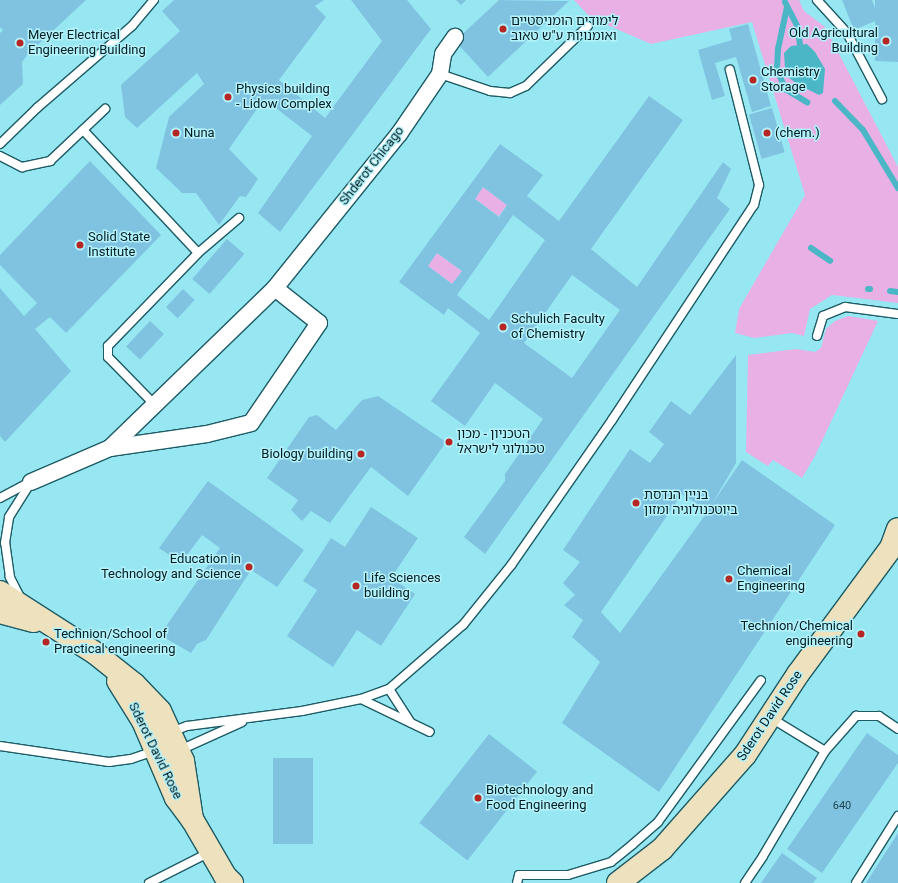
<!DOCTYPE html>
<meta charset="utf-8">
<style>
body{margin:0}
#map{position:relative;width:898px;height:883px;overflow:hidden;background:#97e7f3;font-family:Roboto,"Noto Sans Hebrew",sans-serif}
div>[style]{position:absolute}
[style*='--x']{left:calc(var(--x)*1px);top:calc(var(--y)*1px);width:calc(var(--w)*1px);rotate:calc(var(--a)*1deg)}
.green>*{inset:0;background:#e8b0e5;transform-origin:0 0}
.water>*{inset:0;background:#4bb7c6}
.stream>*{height:6px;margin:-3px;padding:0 3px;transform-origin:3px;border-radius:3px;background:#4bb7c6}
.building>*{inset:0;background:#80c3e1;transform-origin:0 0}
.roads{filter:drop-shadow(1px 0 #1d5c65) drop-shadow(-1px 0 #1d5c65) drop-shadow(0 1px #1d5c65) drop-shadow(0 -1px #1d5c65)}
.lane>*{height:8px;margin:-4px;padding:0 4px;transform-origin:4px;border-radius:4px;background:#fff}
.street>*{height:16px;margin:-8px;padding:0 8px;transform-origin:8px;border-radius:8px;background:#fff}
.secondary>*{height:22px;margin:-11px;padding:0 11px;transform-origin:11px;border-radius:11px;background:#ede1be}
.dots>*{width:11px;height:11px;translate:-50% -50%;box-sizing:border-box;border:2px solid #b3f2fb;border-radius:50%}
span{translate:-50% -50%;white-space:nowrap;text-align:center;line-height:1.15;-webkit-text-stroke:3px #b3f2fb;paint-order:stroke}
.number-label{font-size:11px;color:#204651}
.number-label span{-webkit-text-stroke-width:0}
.poi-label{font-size:13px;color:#001d21}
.left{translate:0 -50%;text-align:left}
.right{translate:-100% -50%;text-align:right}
.street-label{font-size:13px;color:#001d21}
</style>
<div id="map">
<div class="green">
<div style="clip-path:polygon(574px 0,799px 0,804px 11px,825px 27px,898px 167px,898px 303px,832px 295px,810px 309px,804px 336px,792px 333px,754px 338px,735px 333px,739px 309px,805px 195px,752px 22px,651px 44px,591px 18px)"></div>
<div style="left:483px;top:187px;width:30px;height:14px;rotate:37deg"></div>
<div style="left:437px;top:253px;width:31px;height:16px;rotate:36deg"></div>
<div style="clip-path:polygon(848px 316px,878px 321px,815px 456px,802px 478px,773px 460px,768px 466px,746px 452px,748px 355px,796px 349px,815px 352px,821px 348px,826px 329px,835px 321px)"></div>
</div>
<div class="water">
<div style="clip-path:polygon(807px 44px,815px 52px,825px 69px,823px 93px,819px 95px,797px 84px,788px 77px,785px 69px,784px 53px,791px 46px)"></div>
</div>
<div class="stream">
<div style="--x:785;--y:2;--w:28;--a:63"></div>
<div style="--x:787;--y:7;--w:43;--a:102.1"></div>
<div style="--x:778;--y:49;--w:20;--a:93"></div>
<div style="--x:777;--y:69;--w:22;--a:68"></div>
<div style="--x:785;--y:89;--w:26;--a:31"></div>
<div style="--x:799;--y:38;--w:6;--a:81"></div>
<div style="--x:835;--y:101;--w:40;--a:46"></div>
<div style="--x:863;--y:130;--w:68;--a:58.9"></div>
<div style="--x:811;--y:248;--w:23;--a:34"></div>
<div style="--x:868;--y:289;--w:2;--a:0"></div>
<div style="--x:890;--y:291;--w:8;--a:7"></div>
</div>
<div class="building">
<div style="clip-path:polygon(0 0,86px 0,29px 53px,22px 62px,23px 84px,0 105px,0 33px,3px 30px,0 27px)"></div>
<div style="clip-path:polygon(174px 0,324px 0,315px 6px,326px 17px,279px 80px,325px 118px,382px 41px,351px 0,407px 0,431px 29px,280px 232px,258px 213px,312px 136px,264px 99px,229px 149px,258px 179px,246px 197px,240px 196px,219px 225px,196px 193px,182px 193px,156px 168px,169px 117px,204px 84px,197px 73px,137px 128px,125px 117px,121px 85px,180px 31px,162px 11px)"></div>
<div style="clip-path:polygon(456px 0,466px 0,461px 5px)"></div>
<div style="clip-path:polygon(499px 0,569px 1px,488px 77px,455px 41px)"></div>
<div style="clip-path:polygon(842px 0,872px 0,875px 8px,875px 0,898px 0,898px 62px,875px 61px,875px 21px,854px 30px)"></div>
<div style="clip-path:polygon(748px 24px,771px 106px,752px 112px,736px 57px,715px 63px,725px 96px,712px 100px,698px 50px,732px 40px,729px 29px)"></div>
<div style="clip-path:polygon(evenodd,649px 96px,683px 120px,591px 249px,637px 287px,723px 162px,731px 169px,717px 198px,730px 209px,485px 554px,464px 537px,505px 481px,505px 474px,543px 419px,495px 383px,465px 426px,431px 401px,480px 333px,448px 308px,444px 315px,399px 282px,500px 144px,543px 175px,527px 196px,559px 221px,649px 96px,483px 187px,507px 205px,499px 217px,475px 199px,483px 187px,649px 96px,513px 215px,545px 240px,489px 320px,457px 295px,513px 215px,649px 96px,437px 253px,462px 271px,452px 284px,428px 266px,437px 253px,649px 96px,572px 275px,620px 310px,572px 378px,524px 343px,572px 275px)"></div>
<div style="left:772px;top:108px;width:46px;height:24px;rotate:74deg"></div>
<div style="clip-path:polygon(90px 161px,161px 235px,66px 333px,50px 317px,35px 329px,71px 371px,5px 442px,0 436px,0 288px,24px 316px,37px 303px,0 265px,0 255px)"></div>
<div style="left:227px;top:239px;width:23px;height:53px;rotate:41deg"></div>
<div style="left:183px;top:289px;width:16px;height:25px;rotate:43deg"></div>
<div style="left:150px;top:321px;width:19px;height:35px;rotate:43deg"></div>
<div style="clip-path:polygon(evenodd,736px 355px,736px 463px,712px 504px,742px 460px,835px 525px,659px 792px,562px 723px,600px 662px,572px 637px,583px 620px,564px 605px,575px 595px,563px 583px,580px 562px,563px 550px,630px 449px,650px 463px,664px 444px,649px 432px,671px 401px,690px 415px,736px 355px,682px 494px,708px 511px,620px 633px,601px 612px,682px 494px)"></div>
<div style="clip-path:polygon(378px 396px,446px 442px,408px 496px,371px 467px,330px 523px,311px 511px,302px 521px,291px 510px,298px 500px,267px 478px,309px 417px,317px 415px,336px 430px,362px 400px)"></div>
<div style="clip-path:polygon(208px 481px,304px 550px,277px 587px,251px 570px,206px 640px,197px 644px,191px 653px,160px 635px,220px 548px,202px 535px,181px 563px,159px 548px)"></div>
<div style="clip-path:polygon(371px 507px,418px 538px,391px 578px,415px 594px,381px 646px,357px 630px,333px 667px,287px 636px,317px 590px,303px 581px,331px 538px,345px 547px)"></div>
<div style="clip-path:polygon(867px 733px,898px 755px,898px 763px,822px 873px,787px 849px)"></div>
<div style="left:489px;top:734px;width:61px;height:113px;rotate:38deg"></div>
<div style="left:273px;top:758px;width:40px;height:86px"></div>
<div style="clip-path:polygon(898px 833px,898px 883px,866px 883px,880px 861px)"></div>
<div style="clip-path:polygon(782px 853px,817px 878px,813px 883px,761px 883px)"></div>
</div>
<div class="roads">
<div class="lane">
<div style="--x:817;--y:0;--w:45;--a:47.7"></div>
<div style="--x:847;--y:33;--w:75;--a:62.1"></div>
<div style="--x:440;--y:74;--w:53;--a:18.8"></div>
<div style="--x:490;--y:91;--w:20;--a:6"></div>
<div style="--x:510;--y:93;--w:17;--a:-24"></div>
<div style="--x:526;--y:86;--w:86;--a:-44.1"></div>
<div style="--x:83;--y:130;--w:168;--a:46.9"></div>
<div style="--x:0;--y:144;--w:52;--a:-44.2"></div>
<div style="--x:37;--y:108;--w:125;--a:-40.8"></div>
<div style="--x:132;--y:26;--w:34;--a:-50"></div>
<div style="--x:0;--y:156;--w:25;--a:27"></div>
<div style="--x:22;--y:167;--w:29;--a:-12"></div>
<div style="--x:50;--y:161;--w:76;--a:-43.4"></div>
<div style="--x:817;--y:336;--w:21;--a:-73"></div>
<div style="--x:823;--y:316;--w:24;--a:-22"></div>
<div style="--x:845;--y:307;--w:53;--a:7.5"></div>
<div style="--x:155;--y:405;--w:67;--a:-134.4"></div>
<div style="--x:108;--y:357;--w:11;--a:-90"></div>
<div style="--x:108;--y:346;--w:129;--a:-45.9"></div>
<div style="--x:198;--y:253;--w:54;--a:-40.5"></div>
<div style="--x:0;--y:498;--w:34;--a:-28"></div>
<div style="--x:21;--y:599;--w:25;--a:-117"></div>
<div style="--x:10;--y:577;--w:34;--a:-98"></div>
<div style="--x:5;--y:543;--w:26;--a:-81"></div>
<div style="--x:9;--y:517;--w:41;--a:-57.8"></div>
<div style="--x:389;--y:689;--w:40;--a:57.1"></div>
<div style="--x:361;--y:699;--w:76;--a:25.6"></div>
<div style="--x:171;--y:732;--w:17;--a:-21"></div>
<div style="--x:187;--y:726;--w:116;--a:-7.4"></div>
<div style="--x:302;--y:711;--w:60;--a:-11.5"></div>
<div style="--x:361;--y:699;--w:30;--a:-20"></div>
<div style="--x:389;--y:689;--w:98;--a:-40.9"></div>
<div style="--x:463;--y:625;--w:78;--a:-51.2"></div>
<div style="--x:512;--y:564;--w:175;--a:-55.2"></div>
<div style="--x:612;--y:420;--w:258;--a:-56.6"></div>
<div style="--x:754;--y:205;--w:21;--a:-76"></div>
<div style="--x:759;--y:185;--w:119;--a:-104.2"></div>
<div style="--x:0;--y:746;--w:110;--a:8.4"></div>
<div style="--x:109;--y:762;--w:22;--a:-8"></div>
<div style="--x:131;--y:759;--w:24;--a:-19"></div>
<div style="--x:180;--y:750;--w:68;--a:-24.3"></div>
<div style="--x:825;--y:751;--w:47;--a:-48.5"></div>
<div style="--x:856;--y:716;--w:23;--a:0"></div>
<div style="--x:879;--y:716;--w:23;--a:34"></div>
<div style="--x:149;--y:883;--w:68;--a:-26.9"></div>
<div style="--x:517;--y:883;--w:8;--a:-76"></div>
<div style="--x:519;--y:875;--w:49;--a:0"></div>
<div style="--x:568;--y:875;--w:45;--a:-16.8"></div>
<div style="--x:611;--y:862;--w:28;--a:-39"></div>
<div style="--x:633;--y:844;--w:33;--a:-41"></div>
<div style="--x:658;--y:822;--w:175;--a:-54"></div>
<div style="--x:745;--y:883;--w:32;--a:-56"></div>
<div style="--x:763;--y:856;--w:122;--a:-59.4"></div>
<div style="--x:825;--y:751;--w:63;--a:-148.6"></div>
<div style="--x:856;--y:883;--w:79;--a:-57.9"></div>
</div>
<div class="street">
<div style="--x:110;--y:448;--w:230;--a:-44.1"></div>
<div style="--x:275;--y:288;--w:198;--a:-51.2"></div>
<div style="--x:399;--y:134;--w:73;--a:-55.7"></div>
<div style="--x:440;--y:74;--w:20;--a:-81"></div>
<div style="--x:443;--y:54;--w:21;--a:-55"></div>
<div style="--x:31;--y:482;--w:86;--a:-23.3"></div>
<div style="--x:110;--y:448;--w:98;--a:-8.2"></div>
<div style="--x:207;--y:434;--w:45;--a:-14"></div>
<div style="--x:251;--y:423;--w:121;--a:-55.8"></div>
<div style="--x:319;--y:323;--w:56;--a:-141.5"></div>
</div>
<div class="secondary">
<div style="--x:0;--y:592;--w:113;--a:32.7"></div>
<div style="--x:95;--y:653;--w:50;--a:38.5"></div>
<div style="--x:134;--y:684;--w:37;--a:46"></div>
<div style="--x:160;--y:711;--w:55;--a:65.3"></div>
<div style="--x:183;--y:761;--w:59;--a:81.2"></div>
<div style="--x:0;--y:612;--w:35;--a:15"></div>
<div style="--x:118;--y:681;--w:47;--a:58"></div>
<div style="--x:143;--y:721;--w:84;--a:66.8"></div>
<div style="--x:176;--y:798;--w:26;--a:53"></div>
<div style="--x:192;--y:819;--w:66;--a:59.9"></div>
<div style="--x:225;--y:876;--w:10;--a:45"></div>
<div style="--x:618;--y:883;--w:56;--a:-37.7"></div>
<div style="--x:662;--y:849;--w:125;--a:-48.6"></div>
<div style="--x:745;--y:755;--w:97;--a:-56.8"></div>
<div style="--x:798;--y:674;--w:157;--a:-53.6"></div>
<div style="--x:891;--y:548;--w:20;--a:-70"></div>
</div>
</div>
<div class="dots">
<div style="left:503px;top:29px;background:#b62622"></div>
<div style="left:886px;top:41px;background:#b62622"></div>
<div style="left:20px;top:43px;background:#b62622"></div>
<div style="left:753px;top:80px;background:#b62622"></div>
<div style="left:228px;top:97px;background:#b62622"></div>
<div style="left:176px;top:133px;background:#b62622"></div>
<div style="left:767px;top:133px;background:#b62622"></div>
<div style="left:80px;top:245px;background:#b62622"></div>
<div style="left:503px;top:327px;background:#b62622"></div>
<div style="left:449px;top:442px;background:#b62622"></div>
<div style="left:361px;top:454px;background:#b62622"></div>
<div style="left:636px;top:503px;background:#b62622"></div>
<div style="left:249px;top:567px;background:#b62622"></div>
<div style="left:729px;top:579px;background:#b62622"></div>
<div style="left:356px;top:586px;background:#b62622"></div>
<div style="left:861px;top:634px;background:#b62622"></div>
<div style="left:46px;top:642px;background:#b62622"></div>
<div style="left:478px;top:798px;background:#b62622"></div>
</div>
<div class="number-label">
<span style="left:842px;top:806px">640</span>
</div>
<div class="poi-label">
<span class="left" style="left:511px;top:29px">לימודים הומניסטיים<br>ואומנויות ע"ש טאוב</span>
<span class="right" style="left:878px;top:41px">Old Agricultural<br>Building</span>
<span class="left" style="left:28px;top:43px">Meyer Electrical<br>Engineering Building</span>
<span class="left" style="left:761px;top:80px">Chemistry<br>Storage</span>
<span class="left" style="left:236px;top:97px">Physics building<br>- Lidow Complex</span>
<span class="left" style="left:184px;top:133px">Nuna</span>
<span class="left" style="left:775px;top:133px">(chem.)</span>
<span class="left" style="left:88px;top:245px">Solid State<br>Institute</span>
<span class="left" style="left:511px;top:327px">Schulich Faculty<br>of Chemistry</span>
<span class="left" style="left:457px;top:442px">הטכניון - מכון<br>טכנולוגי לישראל</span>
<span class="right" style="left:353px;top:454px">Biology building</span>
<span class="left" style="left:644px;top:503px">בניין הנדסת<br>ביוטכנולוגיה ומזון</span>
<span class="right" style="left:241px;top:567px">Education in<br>Technology and Science</span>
<span class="left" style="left:737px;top:579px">Chemical<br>Engineering</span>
<span class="left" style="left:364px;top:586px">Life Sciences<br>building</span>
<span class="right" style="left:853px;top:634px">Technion/Chemical<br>engineering</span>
<span class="left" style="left:54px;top:642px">Technion/School of<br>Practical engineering</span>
<span class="left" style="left:486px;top:798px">Biotechnology and<br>Food Engineering</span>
</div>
<div class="street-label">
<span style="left:372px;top:166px;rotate:-52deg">Shderot Chicago</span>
<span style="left:770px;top:716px;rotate:-56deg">Sderot David Rose</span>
<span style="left:155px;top:751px;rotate:64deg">Sderot David Rose</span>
</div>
</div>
